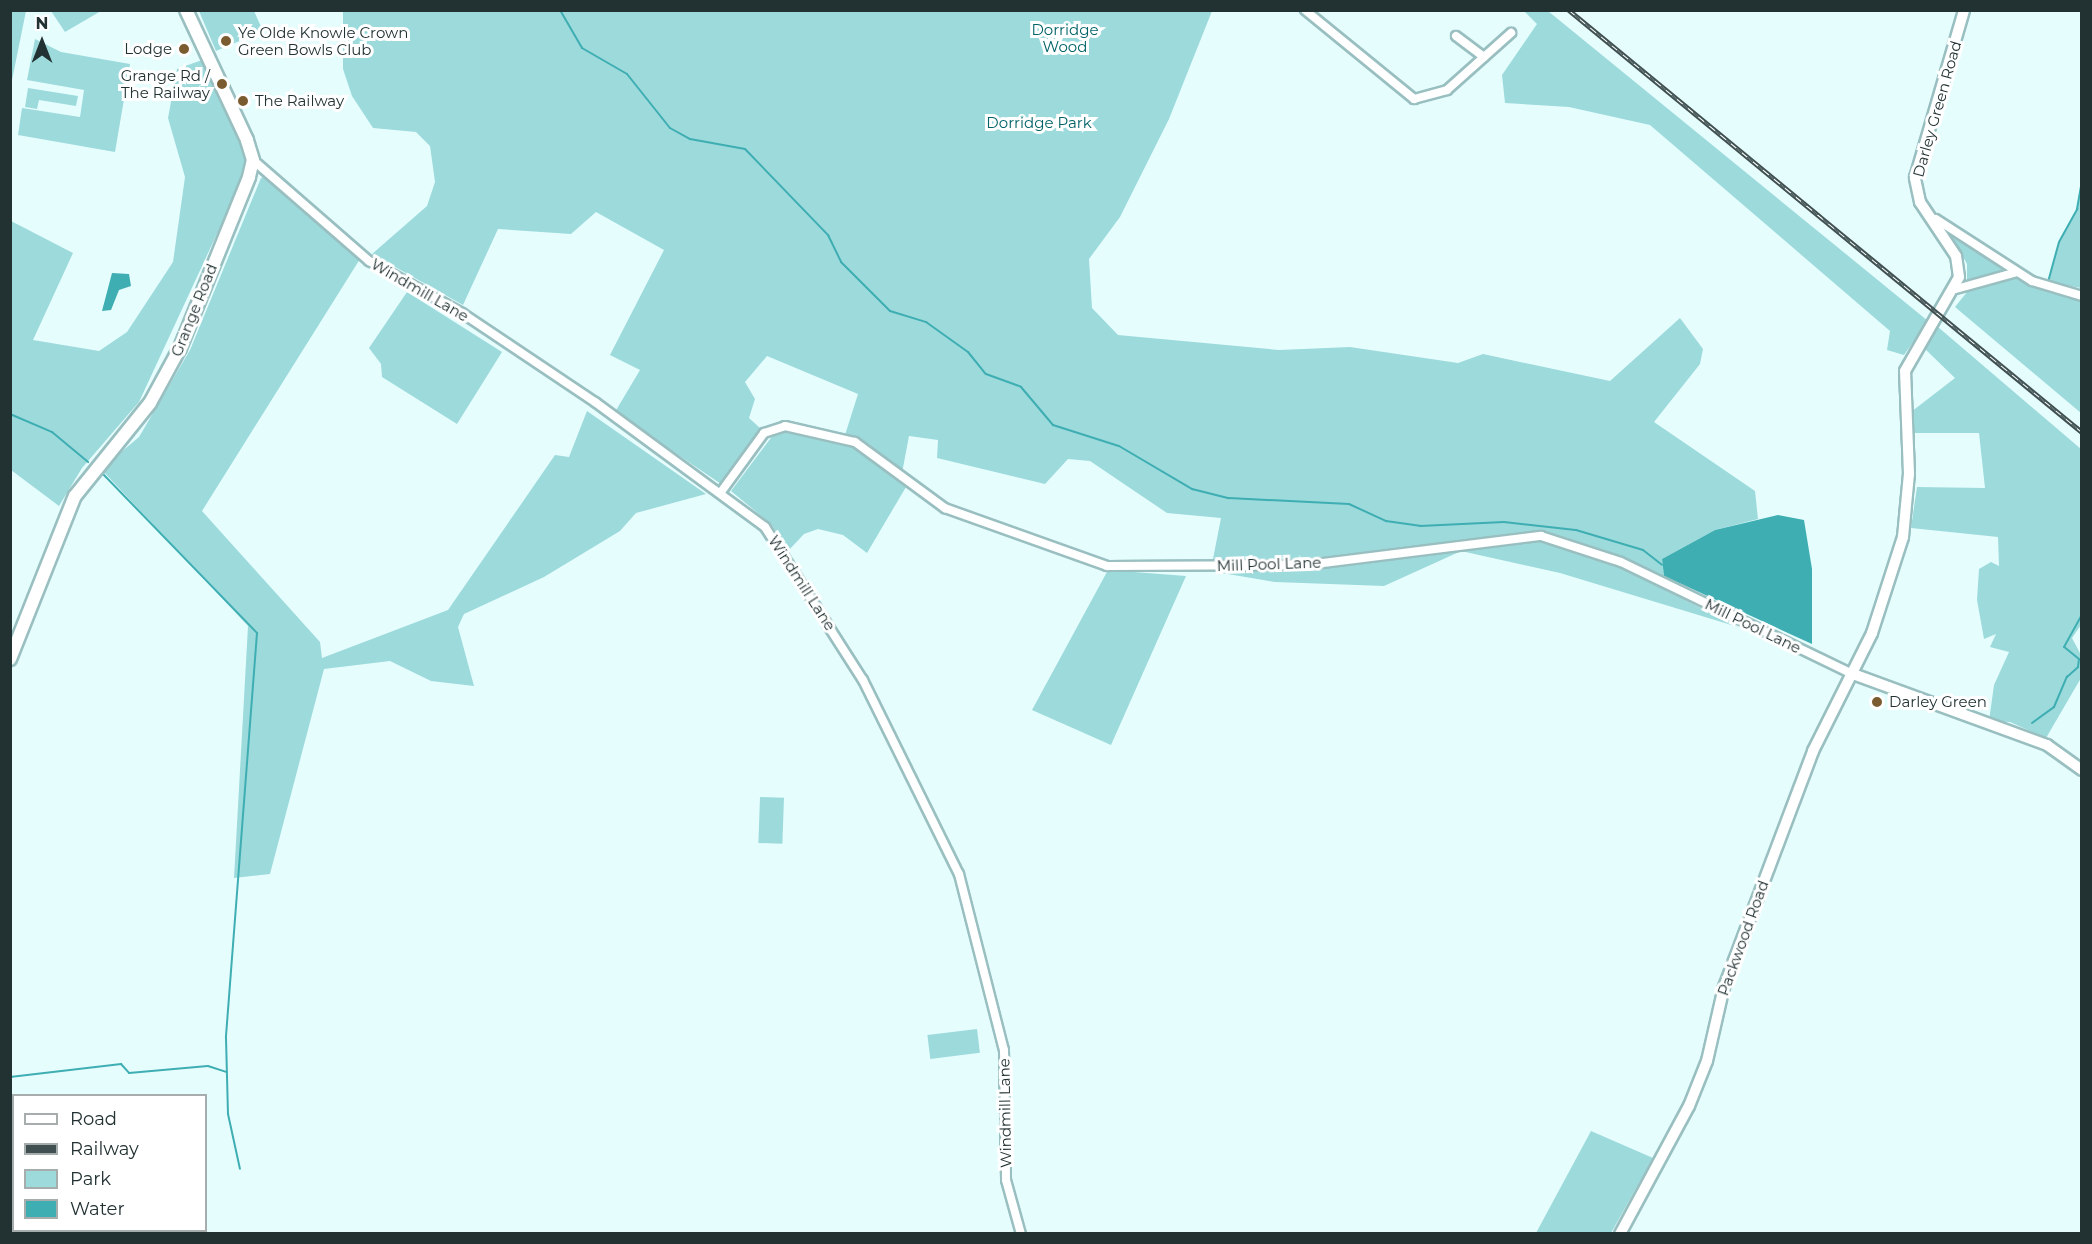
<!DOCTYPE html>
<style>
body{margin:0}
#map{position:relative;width:2092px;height:1244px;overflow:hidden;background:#e6fdfe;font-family:Montserrat,sans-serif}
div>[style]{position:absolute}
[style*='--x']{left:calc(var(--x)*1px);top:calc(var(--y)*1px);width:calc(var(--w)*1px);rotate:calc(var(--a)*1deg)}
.green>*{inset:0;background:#9ddadc;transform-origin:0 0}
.water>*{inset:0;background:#3eaeb2}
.stream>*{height:2px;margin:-1px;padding:0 1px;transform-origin:1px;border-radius:1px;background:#3eaeb2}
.roads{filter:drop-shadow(2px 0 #99bfc0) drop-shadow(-2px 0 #99bfc0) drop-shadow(0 2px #99bfc0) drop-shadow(0 -2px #99bfc0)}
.minor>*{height:8px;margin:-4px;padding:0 4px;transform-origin:4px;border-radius:4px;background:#fff}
.tertiary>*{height:10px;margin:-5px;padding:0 5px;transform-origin:5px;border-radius:5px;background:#fff}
.secondary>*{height:12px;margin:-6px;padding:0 6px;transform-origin:6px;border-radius:6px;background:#fff}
.rail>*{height:4.5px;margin-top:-2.25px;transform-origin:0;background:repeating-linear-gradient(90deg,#fff 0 7px,#405051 0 14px);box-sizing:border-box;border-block:2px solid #405051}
.dots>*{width:16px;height:16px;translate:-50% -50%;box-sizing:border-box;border:3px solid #fff;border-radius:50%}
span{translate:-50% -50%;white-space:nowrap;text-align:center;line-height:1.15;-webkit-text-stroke:6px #fff;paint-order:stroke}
.park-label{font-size:15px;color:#006367}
.poi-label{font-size:15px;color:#223132}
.left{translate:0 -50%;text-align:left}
.right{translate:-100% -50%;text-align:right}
.street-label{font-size:15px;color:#223132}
.frame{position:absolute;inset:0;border:12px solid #223132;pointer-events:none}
.legend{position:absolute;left:12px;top:1094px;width:195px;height:138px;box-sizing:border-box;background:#fff;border:2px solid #a7adad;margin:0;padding:8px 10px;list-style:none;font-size:18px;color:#223132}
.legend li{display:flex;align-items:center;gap:12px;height:30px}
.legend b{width:30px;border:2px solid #a7adad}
.north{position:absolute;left:12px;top:12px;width:60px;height:60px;-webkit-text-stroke:4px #fff;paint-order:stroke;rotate:0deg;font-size:16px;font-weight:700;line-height:24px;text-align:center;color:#223132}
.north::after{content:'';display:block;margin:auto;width:21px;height:27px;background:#223132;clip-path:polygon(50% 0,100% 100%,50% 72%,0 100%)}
</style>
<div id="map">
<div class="green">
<div style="clip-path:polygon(11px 10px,26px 11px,11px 85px,10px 11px)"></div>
<div style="clip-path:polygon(51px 11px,51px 10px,101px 11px,65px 32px)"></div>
<div style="clip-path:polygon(199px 11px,254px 11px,263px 31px,216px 51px)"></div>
<div style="clip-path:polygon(343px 11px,1212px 11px,1169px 119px,1120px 217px,1089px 259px,1092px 308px,1118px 335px,1279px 350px,1350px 347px,1458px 363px,1483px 354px,1610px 381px,1680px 318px,1703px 349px,1700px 364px,1654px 422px,1755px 491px,1758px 519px,1715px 530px,1662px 559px,1664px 576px,1548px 532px,1307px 563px,1212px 564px,1221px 518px,1167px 513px,1090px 461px,1068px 459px,1045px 484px,937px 458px,938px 440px,909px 436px,902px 473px,869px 444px,845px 435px,858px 394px,767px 356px,745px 382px,755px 399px,749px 418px,760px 428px,721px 484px,615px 412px,640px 370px,610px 355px,664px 250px,596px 212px,571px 234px,498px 229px,463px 305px,372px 254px,427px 206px,435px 182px,430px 146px,416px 132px,373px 128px,352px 96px,343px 69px)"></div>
<div style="clip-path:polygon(1524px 11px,1548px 11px,1928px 321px,1904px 355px,1887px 350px,1890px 331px,1650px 125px,1569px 107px,1505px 103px,1502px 75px,1537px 24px)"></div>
<div style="clip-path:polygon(35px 39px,61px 52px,130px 64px,115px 152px,18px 135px,22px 108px,80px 117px,84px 90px,27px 80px)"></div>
<div style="clip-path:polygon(202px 60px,239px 133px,247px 158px,241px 182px,139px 402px,82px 468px,59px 506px,11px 470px,11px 221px,73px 253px,33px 340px,99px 351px,127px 332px,173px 262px,185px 177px,168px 118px,177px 69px)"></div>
<div style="clip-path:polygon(28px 88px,78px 96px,76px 106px,39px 100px,37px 109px,25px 107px)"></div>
<div style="clip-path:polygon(267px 175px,360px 259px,202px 511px,320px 642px,322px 658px,448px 610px,555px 455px,569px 457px,587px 411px,706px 494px,636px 513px,620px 531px,544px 577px,464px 614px,458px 627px,474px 686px,431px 681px,390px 661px,324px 669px,270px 874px,234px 878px,248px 626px,101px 469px,139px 437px,190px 350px,261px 178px)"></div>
<div style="clip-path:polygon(2081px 180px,2081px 288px,2048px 282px,2059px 242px,2077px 209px)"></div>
<div style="clip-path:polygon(1953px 238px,1999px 261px,2020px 280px,2081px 299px,2081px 413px,1955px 307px,1967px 292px,1967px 264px)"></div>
<div style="clip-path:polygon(407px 292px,502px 352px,457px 424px,382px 377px,381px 364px,369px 348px)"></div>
<div style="clip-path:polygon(1938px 327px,2081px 449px,2081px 625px,2072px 638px,2081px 655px,2081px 678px,2046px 738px,2010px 722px,1989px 721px,1994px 685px,2009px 652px,1990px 647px,1996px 634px,1984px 639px,1977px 600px,1979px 569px,1991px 562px,1999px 566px,1998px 537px,1911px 528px,1917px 487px,1985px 488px,1979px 433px,1914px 433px,1911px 412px,1955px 378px,1925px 349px)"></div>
<div style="clip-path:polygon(788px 430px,855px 446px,906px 487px,867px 553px,843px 535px,818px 529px,804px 534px,789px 550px,771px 524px,731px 491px,776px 431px)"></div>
<div style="clip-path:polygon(1540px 541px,1616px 565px,1738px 627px,1560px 573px,1461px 551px)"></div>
<div style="clip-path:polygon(1459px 552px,1384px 586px,1275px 582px,1210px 571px,1306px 570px)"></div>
<div style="clip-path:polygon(1108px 570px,1186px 576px,1111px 745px,1032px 710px)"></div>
<div style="left:760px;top:797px;width:24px;height:46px;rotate:2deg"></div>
<div style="left:977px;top:1029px;width:24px;height:50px;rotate:83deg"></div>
<div style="clip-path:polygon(1591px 1131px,1653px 1158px,1611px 1233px,1536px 1233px)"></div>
</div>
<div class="water">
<div style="clip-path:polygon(112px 273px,129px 274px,131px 286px,119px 290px,111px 310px,102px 311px)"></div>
<div style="clip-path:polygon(1778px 515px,1804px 520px,1812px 569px,1812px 644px,1664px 576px,1662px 559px,1715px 530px)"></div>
</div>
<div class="stream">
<div style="--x:560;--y:10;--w:44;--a:59.9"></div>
<div style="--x:582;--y:48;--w:52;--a:30"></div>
<div style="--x:627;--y:74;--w:69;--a:51.5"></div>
<div style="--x:670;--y:128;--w:23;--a:29"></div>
<div style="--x:690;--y:139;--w:56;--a:10.3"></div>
<div style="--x:745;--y:149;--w:120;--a:46"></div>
<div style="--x:828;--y:235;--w:30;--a:64"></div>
<div style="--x:841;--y:262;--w:69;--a:45"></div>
<div style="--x:890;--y:311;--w:38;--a:17"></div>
<div style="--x:926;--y:322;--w:52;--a:35.5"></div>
<div style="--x:968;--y:352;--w:28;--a:51"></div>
<div style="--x:986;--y:374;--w:37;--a:20"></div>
<div style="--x:1021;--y:387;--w:50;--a:49.9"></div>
<div style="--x:1053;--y:425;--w:69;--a:17.7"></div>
<div style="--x:1119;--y:446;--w:85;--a:30.5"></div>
<div style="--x:1192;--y:489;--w:38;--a:14"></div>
<div style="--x:1229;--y:498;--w:120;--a:2.9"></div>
<div style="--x:1349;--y:504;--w:41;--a:24.7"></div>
<div style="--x:1386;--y:521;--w:34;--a:8"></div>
<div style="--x:1420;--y:526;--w:84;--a:-2.7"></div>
<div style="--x:1504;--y:522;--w:72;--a:6.3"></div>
<div style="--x:1576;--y:530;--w:70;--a:16.6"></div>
<div style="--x:1643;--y:550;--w:24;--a:38"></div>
<div style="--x:2048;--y:282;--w:41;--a:-74.6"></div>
<div style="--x:2059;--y:242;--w:38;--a:-61"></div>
<div style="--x:2077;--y:209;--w:29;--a:-80"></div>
<div style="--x:10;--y:414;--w:46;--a:23.2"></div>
<div style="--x:52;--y:432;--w:47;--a:39.8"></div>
<div style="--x:102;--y:473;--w:223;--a:45.9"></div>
<div style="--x:257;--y:633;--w:406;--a:94.4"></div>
<div style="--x:226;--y:1038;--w:76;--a:88.5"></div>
<div style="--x:228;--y:1114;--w:56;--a:77.7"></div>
<div style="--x:2032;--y:723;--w:27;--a:-36"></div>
<div style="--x:2054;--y:707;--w:33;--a:-67"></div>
<div style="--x:2067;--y:677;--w:15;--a:-42"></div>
<div style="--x:2078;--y:667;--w:8;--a:-83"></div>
<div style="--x:2079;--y:659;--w:19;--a:-141"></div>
<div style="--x:2064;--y:647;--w:38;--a:-61"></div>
<div style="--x:10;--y:1077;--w:112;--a:-6.7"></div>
<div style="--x:121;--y:1064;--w:12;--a:48"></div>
<div style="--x:129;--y:1073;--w:79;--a:-5.1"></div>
<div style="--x:208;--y:1066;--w:19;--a:18"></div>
</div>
<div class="roads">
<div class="minor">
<div style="--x:1305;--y:10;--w:141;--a:39.2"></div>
<div style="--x:1414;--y:99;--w:34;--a:-15"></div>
<div style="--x:1447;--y:90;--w:86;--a:-41.7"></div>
<div style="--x:1456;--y:36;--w:35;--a:37"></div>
<div style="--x:253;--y:160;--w:154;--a:41"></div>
<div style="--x:369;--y:261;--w:107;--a:29.2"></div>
<div style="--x:462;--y:313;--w:160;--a:33.8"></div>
<div style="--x:595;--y:402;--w:211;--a:36.3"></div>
<div style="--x:765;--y:527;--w:182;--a:57.4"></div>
<div style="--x:863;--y:680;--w:216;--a:63.7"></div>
<div style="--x:959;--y:874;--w:182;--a:75.7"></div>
<div style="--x:1004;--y:1050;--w:130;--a:89.1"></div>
<div style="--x:1006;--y:1180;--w:56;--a:74.5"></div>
<div style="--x:1936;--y:219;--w:114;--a:32.9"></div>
<div style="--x:2032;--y:281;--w:52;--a:16.7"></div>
<div style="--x:1956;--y:289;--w:63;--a:-15.6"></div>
<div style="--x:721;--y:492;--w:73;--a:-53.9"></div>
<div style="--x:764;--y:433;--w:22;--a:-18"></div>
<div style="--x:785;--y:426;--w:72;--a:12.9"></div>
<div style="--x:855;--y:442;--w:112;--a:36.3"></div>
<div style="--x:945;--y:508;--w:172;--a:19.7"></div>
<div style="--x:1107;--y:566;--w:200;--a:-0.3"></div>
<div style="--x:1307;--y:565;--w:236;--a:-7.1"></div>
<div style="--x:1541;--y:536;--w:84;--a:18"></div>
<div style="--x:1621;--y:562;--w:258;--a:25.8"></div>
</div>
<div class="tertiary">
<div style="--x:1853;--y:674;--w:207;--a:20.1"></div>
<div style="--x:2047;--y:745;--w:43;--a:35.5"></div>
<div style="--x:1620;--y:1234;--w:145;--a:-61.7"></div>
<div style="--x:1689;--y:1106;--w:48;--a:-68.2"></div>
<div style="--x:1707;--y:1061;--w:76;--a:-77.1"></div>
<div style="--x:1724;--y:987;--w:252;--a:-69.3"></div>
<div style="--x:1813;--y:751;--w:132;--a:-63.4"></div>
<div style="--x:1872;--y:633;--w:101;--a:-72.1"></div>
<div style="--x:1903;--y:537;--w:63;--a:-84.6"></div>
<div style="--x:1909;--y:474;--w:103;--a:-92.2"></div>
<div style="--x:1905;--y:371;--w:108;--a:-60.1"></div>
<div style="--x:1959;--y:277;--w:21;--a:-98"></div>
<div style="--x:1956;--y:256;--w:65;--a:-123.7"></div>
<div style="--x:1920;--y:202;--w:25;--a:-102"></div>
<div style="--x:1915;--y:178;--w:175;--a:-73.7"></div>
</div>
<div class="secondary">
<div style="--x:10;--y:659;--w:175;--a:-68.3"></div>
<div style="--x:75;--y:496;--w:119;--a:-51.1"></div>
<div style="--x:150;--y:403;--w:63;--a:-61.4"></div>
<div style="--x:180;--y:348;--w:184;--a:-68"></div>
<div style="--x:249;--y:177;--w:17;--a:-77"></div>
<div style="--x:253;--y:160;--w:21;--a:-107"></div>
<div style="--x:247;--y:140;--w:144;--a:-115.1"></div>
</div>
</div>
<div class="rail">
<div style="--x:1569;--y:10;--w:664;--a:39.44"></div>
</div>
<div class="dots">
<div style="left:226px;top:41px;background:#7a5c30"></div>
<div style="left:184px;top:49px;background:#7a5c30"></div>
<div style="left:222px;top:84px;background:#7a5c30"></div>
<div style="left:243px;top:101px;background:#7a5c30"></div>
<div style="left:1877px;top:702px;background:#7a5c30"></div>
</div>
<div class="park-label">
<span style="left:1065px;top:38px">Dorridge<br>Wood</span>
<span style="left:1039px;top:123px">Dorridge Park</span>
</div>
<div class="poi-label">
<span class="left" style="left:238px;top:41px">Ye Olde Knowle Crown<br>Green Bowls Club</span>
<span class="right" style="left:172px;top:49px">Lodge</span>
<span class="right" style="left:210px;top:84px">Grange Rd /<br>The Railway</span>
<span class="left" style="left:255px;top:101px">The Railway</span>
<span class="left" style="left:1889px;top:702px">Darley Green</span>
</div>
<div class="street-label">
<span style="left:1937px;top:109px;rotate:-74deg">Darley Green Road</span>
<span style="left:420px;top:290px;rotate:30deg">Windmill Lane</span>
<span style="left:194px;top:310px;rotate:-68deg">Grange Road</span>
<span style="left:1269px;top:564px;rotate:-2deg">Mill Pool Lane</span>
<span style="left:802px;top:583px;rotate:57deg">Windmill Lane</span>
<span style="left:1753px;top:626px;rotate:26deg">Mill Pool Lane</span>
<span style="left:1743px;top:938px;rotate:-70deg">Packwood Road</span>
<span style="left:1005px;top:1113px;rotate:-91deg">Windmill Lane</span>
</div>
<div class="frame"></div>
<ul class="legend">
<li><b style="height:8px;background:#fff"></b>Road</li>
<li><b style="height:8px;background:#405051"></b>Railway</li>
<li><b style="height:16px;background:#9ddadc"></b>Park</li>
<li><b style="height:16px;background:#3eaeb2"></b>Water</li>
</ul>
<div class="north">N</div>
</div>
